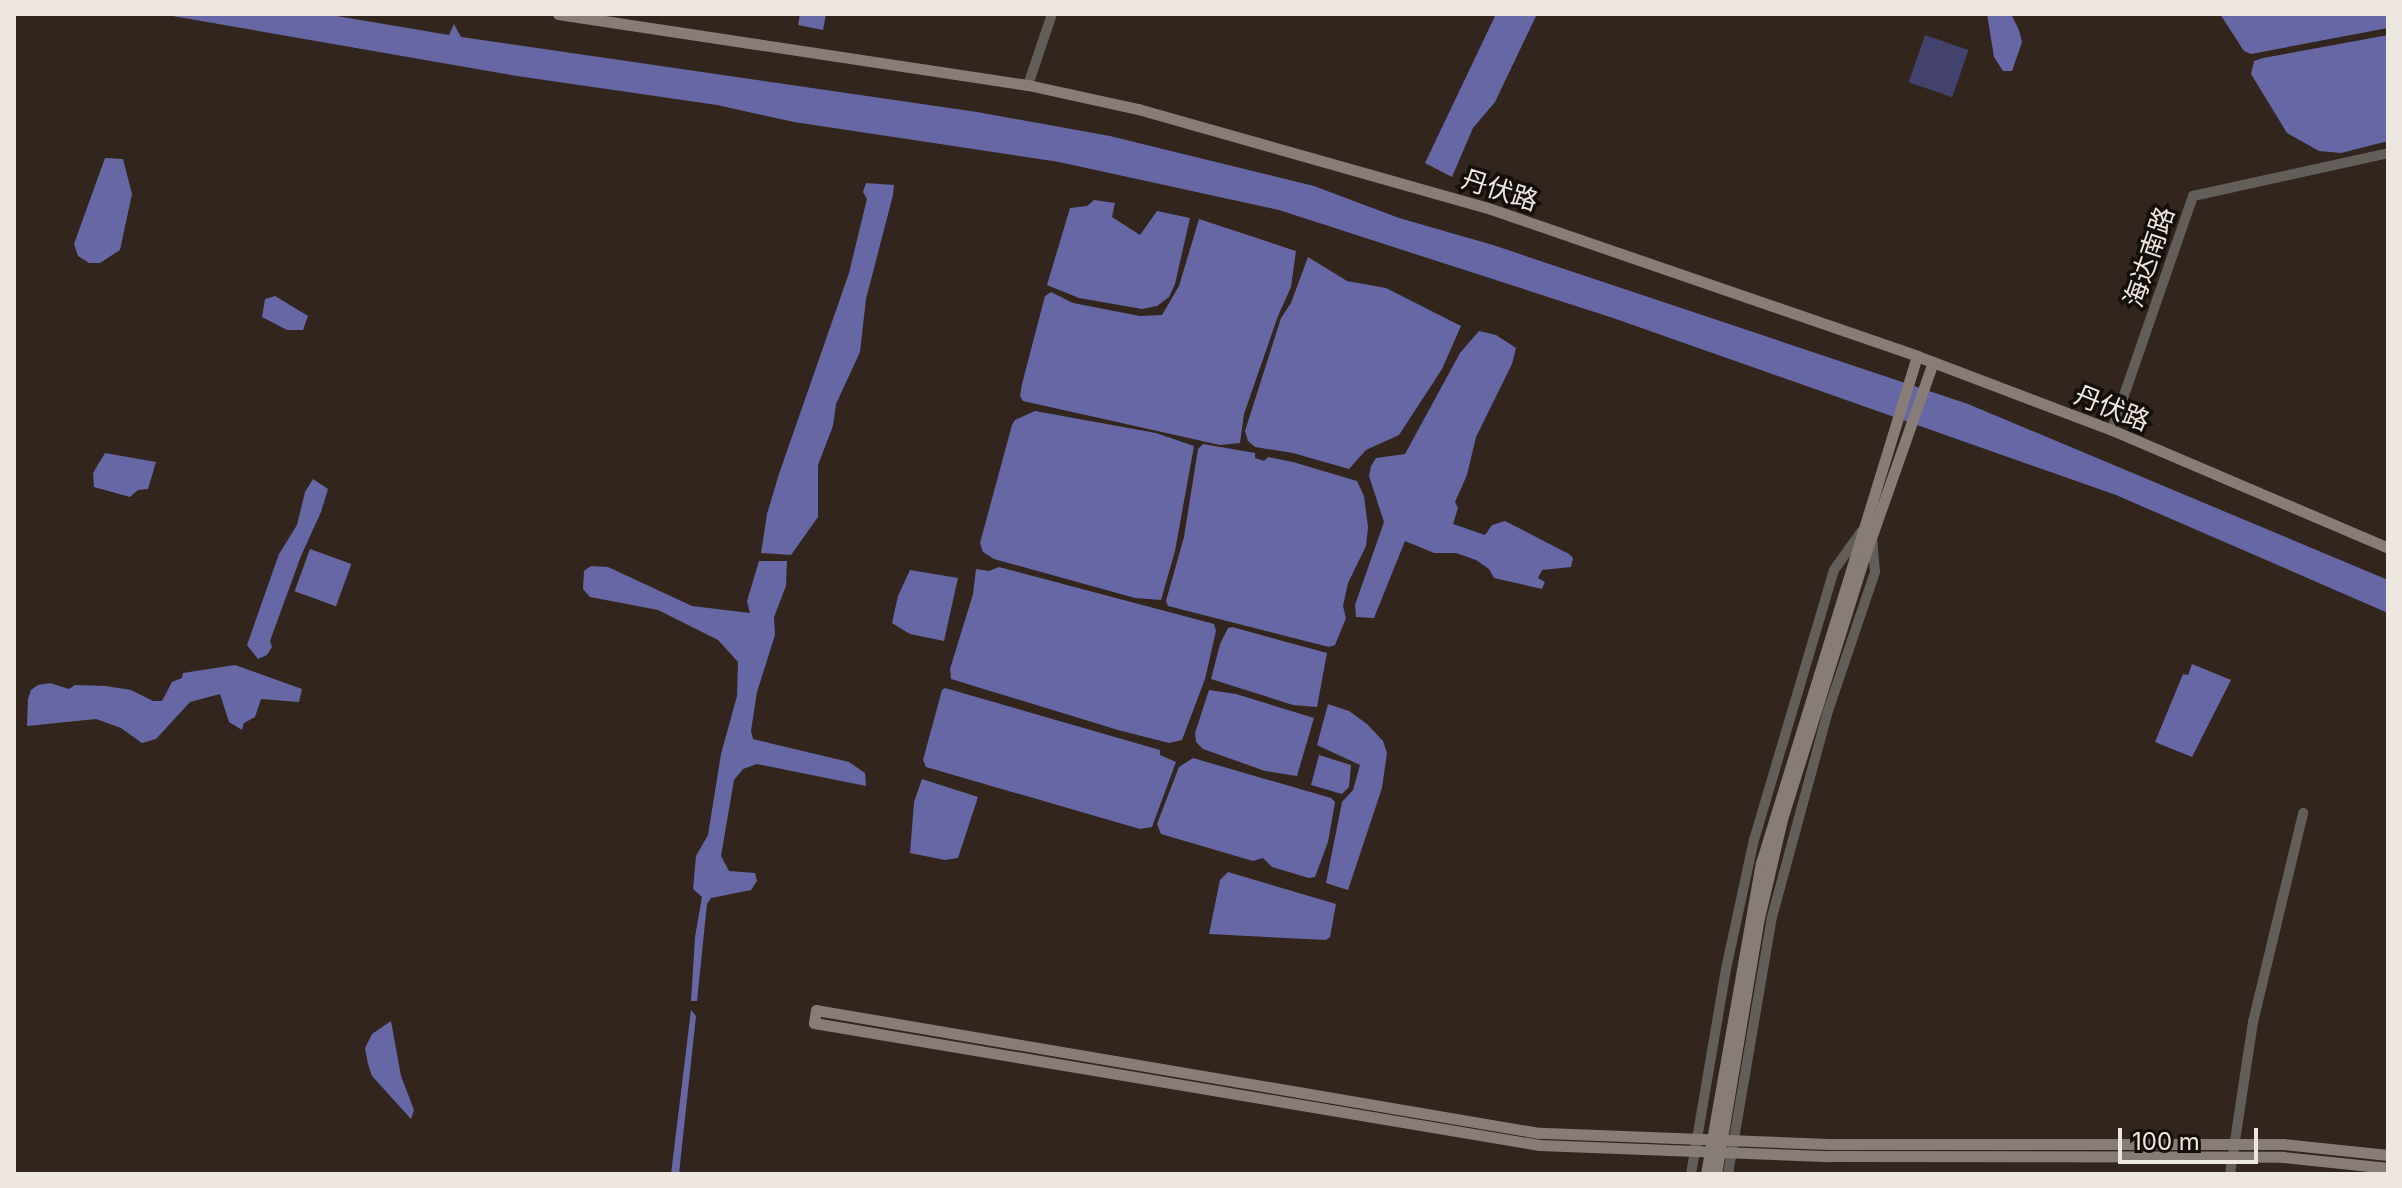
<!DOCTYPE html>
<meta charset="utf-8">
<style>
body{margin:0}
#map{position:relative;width:2402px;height:1188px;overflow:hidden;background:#31251d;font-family:Inter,"Noto Sans SC",sans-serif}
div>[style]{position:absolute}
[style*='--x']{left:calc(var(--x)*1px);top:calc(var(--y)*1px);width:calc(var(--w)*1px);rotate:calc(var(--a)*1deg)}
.green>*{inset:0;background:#42426c;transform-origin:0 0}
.water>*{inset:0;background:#6867a5;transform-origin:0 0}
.tertiary>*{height:10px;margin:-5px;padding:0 5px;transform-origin:5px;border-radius:5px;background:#645e5a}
.secondary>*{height:11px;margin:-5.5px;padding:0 5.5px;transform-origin:5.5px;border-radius:5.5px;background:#877d76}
span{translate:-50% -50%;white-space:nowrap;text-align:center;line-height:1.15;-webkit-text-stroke:7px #150f0c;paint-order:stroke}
.street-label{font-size:26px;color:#eee6e0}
.frame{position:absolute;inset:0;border:16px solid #eee6e0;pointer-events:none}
.scale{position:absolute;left:2118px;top:1128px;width:140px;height:36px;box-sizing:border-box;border:4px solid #eee6e0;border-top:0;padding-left:10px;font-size:24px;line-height:28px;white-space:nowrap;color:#eee6e0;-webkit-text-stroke:6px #150f0c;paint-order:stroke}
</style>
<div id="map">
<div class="green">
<div style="left:1925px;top:35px;width:46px;height:50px;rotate:19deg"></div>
</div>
<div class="water">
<div style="clip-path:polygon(161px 14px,325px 14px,449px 35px,454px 24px,461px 37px,977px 112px,1110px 136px,1314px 186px,1399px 218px,1493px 245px,1968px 404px,2388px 580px,2388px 613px,2116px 495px,1613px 318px,1279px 210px,1059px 162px,794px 122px,717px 105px,517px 76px)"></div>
<div style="clip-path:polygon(800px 14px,826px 14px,823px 30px,798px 25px)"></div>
<div style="clip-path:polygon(1496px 14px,1537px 14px,1495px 102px,1473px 128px,1452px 177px,1425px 163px)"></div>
<div style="clip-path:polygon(1987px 14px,2011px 14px,2019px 30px,2022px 42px,2012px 71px,2003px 71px,1994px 57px)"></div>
<div style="clip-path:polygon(2220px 14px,2388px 14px,2388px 28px,2251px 54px,2244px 51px)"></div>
<div style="clip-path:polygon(2388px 35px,2388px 141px,2341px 153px,2319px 151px,2287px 133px,2251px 74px,2254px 61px,2263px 58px)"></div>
<div style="clip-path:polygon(105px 158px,123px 159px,132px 194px,120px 250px,100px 263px,89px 263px,78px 256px,74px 244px)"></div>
<div style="clip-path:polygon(866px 183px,894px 185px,893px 195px,866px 299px,860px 352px,836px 404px,833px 426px,818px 465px,818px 517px,791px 555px,761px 553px,767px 514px,779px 474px,849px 273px,865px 207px,867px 199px,863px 192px)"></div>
<div style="clip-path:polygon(1094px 200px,1115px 203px,1112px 217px,1140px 235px,1157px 211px,1190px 218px,1175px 284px,1169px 297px,1157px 306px,1142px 309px,1079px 298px,1047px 285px,1070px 208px,1087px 206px)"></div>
<div style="clip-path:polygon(1199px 219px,1296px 251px,1291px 287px,1278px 316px,1244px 414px,1240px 443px,1220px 445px,1023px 401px,1020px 396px,1022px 384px,1045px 296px,1051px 292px,1073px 303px,1140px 316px,1162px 315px,1179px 286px)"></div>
<div style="clip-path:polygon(1308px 257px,1347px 281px,1386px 288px,1461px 326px,1442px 369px,1399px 435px,1366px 450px,1349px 469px,1293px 453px,1255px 447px,1248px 441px,1245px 431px,1281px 318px,1291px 303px)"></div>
<div style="clip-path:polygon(275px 296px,308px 316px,303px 330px,287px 330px,262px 317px,265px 299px)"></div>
<div style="clip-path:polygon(1479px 331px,1496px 335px,1516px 348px,1512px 364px,1476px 437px,1467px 475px,1455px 502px,1458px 508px,1453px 524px,1485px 535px,1492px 525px,1505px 521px,1569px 554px,1573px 558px,1571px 567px,1542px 570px,1538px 578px,1545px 582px,1542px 589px,1494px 578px,1489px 569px,1476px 560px,1456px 553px,1434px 553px,1405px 541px,1374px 618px,1356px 617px,1355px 605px,1384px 522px,1369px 476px,1371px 466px,1376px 458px,1405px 454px,1460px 353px)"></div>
<div style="clip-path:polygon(1035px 411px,1156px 433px,1194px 446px,1175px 551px,1161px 600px,1135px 598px,994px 559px,983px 552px,980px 543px,1012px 425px,1015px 420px)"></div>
<div style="clip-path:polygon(1203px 444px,1255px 453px,1255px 458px,1264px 461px,1268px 457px,1293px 462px,1357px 481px,1364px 496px,1368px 527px,1366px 546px,1348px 583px,1343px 606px,1346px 618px,1335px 645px,1329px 647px,1168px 606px,1166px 601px,1184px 537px,1198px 449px)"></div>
<div style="clip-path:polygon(105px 453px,156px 462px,148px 489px,138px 490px,130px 497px,94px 487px,93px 473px)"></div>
<div style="clip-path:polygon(313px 479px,328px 489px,321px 512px,301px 556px,270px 641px,272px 647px,267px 655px,258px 659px,247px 645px,279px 554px,297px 525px,305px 492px)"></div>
<div style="left:310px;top:549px;width:44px;height:45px;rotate:20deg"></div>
<div style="clip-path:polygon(759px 561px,787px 561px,786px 586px,774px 617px,775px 635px,757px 692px,751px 731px,753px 739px,849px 762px,865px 773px,866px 786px,757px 764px,743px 769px,734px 780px,721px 856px,729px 871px,755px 873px,757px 881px,751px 890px,711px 898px,707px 904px,697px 1001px,691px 1001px,695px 937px,702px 897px,693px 889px,696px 856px,708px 835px,721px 754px,737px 696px,738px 662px,718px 640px,658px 610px,590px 597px,583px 589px,584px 571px,591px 566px,608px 567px,692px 606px,750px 613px,747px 601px)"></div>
<div style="clip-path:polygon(999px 567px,1214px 624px,1216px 631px,1205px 679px,1182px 740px,1169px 743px,1118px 730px,951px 679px,950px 669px,973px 594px,976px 569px,989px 571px)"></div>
<div style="clip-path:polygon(910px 570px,958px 578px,944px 641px,910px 634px,892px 623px,898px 596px)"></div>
<div style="clip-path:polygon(1232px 627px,1327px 653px,1317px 707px,1293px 705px,1211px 679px,1220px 644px,1228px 628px)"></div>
<div style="clip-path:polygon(2192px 664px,2231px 680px,2192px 757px,2155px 742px,2183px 674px,2188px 675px)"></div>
<div style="clip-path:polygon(235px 665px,302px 689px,299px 702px,261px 699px,255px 717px,244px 723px,242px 730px,229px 722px,220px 694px,190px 702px,156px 739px,142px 743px,121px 728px,96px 719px,27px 726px,28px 699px,31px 690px,38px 685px,50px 683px,69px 689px,75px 685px,106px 686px,131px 690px,153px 701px,162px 701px,172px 682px,182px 678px,183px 673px)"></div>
<div style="clip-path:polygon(945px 688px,1160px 750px,1160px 755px,1176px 762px,1152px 827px,1140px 829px,926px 767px,923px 760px,942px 690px)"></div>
<div style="clip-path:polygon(1209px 690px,1236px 694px,1314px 718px,1297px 776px,1265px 771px,1203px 749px,1196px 742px,1195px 733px)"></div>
<div style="clip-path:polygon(1328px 704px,1349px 711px,1367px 724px,1383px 741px,1387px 753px,1382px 788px,1348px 890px,1326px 883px,1342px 802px,1353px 790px,1360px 765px,1317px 745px)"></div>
<div style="clip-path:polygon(1319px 755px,1351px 765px,1349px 787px,1342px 794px,1311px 785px)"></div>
<div style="clip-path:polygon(1193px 758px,1331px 798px,1335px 802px,1328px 842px,1315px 877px,1309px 878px,1272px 867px,1263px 858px,1253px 861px,1161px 834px,1157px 824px,1179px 767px)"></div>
<div style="clip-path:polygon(922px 779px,978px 797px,958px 858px,945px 860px,910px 853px,914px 802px)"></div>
<div style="clip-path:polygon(1228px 872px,1336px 904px,1330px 937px,1326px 940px,1209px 934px,1220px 880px)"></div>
<div style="clip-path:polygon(691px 1010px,696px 1016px,679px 1174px,671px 1174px)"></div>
<div style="clip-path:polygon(391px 1021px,401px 1076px,414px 1110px,411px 1119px,372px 1076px,368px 1064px,365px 1048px,372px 1034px)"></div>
</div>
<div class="tertiary">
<div style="--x:1028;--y:85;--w:75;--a:-71.3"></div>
<div style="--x:2112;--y:430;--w:248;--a:-70.9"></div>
<div style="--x:2193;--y:196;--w:200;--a:-12.4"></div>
<div style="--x:1691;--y:1174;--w:208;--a:-80.3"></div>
<div style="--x:1726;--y:969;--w:132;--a:-77.8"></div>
<div style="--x:1754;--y:840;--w:282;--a:-73.5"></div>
<div style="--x:1834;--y:570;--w:47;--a:-54.6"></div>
<div style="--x:1728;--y:1174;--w:261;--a:-80.3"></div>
<div style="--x:1772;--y:917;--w:213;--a:-74.8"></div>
<div style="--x:1828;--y:711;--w:147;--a:-71.3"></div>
<div style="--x:1875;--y:572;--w:33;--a:-95"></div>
<div style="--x:2230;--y:1174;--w:154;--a:-81.4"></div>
<div style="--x:2253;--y:1022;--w:215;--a:-76.5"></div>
</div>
<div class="secondary">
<div style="--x:558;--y:14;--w:475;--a:8.6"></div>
<div style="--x:1028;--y:85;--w:113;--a:12.3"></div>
<div style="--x:1138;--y:109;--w:364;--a:15.8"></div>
<div style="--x:1488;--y:208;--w:454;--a:19"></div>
<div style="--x:1917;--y:356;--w:209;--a:20.8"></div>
<div style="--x:2112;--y:430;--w:300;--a:23.1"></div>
<div style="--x:2388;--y:1155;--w:106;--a:-174"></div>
<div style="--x:2283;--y:1144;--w:454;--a:180"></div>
<div style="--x:1829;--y:1144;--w:290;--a:-177.8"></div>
<div style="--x:1539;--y:1133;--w:733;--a:-170.35"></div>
<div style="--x:816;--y:1010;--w:13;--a:99"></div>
<div style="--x:814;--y:1023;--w:735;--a:9.55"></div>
<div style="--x:1539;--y:1145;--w:291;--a:2.2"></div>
<div style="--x:1830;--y:1156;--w:453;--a:0.1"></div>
<div style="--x:2283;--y:1157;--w:106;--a:6"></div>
<div style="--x:1706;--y:1174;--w:316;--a:-80"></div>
<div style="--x:1761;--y:863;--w:530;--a:-72.9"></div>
<div style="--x:1716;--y:1174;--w:260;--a:-80.5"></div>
<div style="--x:1759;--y:918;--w:102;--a:-76.9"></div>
<div style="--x:1782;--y:819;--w:274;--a:-72.6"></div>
<div style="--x:1864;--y:558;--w:208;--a:-70.6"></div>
</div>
<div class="street-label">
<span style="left:1500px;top:190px;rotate:18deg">丹伏路</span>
<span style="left:2149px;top:257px;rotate:-71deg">海达南路</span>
<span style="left:2112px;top:408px;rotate:22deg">丹伏路</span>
</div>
<div class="frame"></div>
<div class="scale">100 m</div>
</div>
